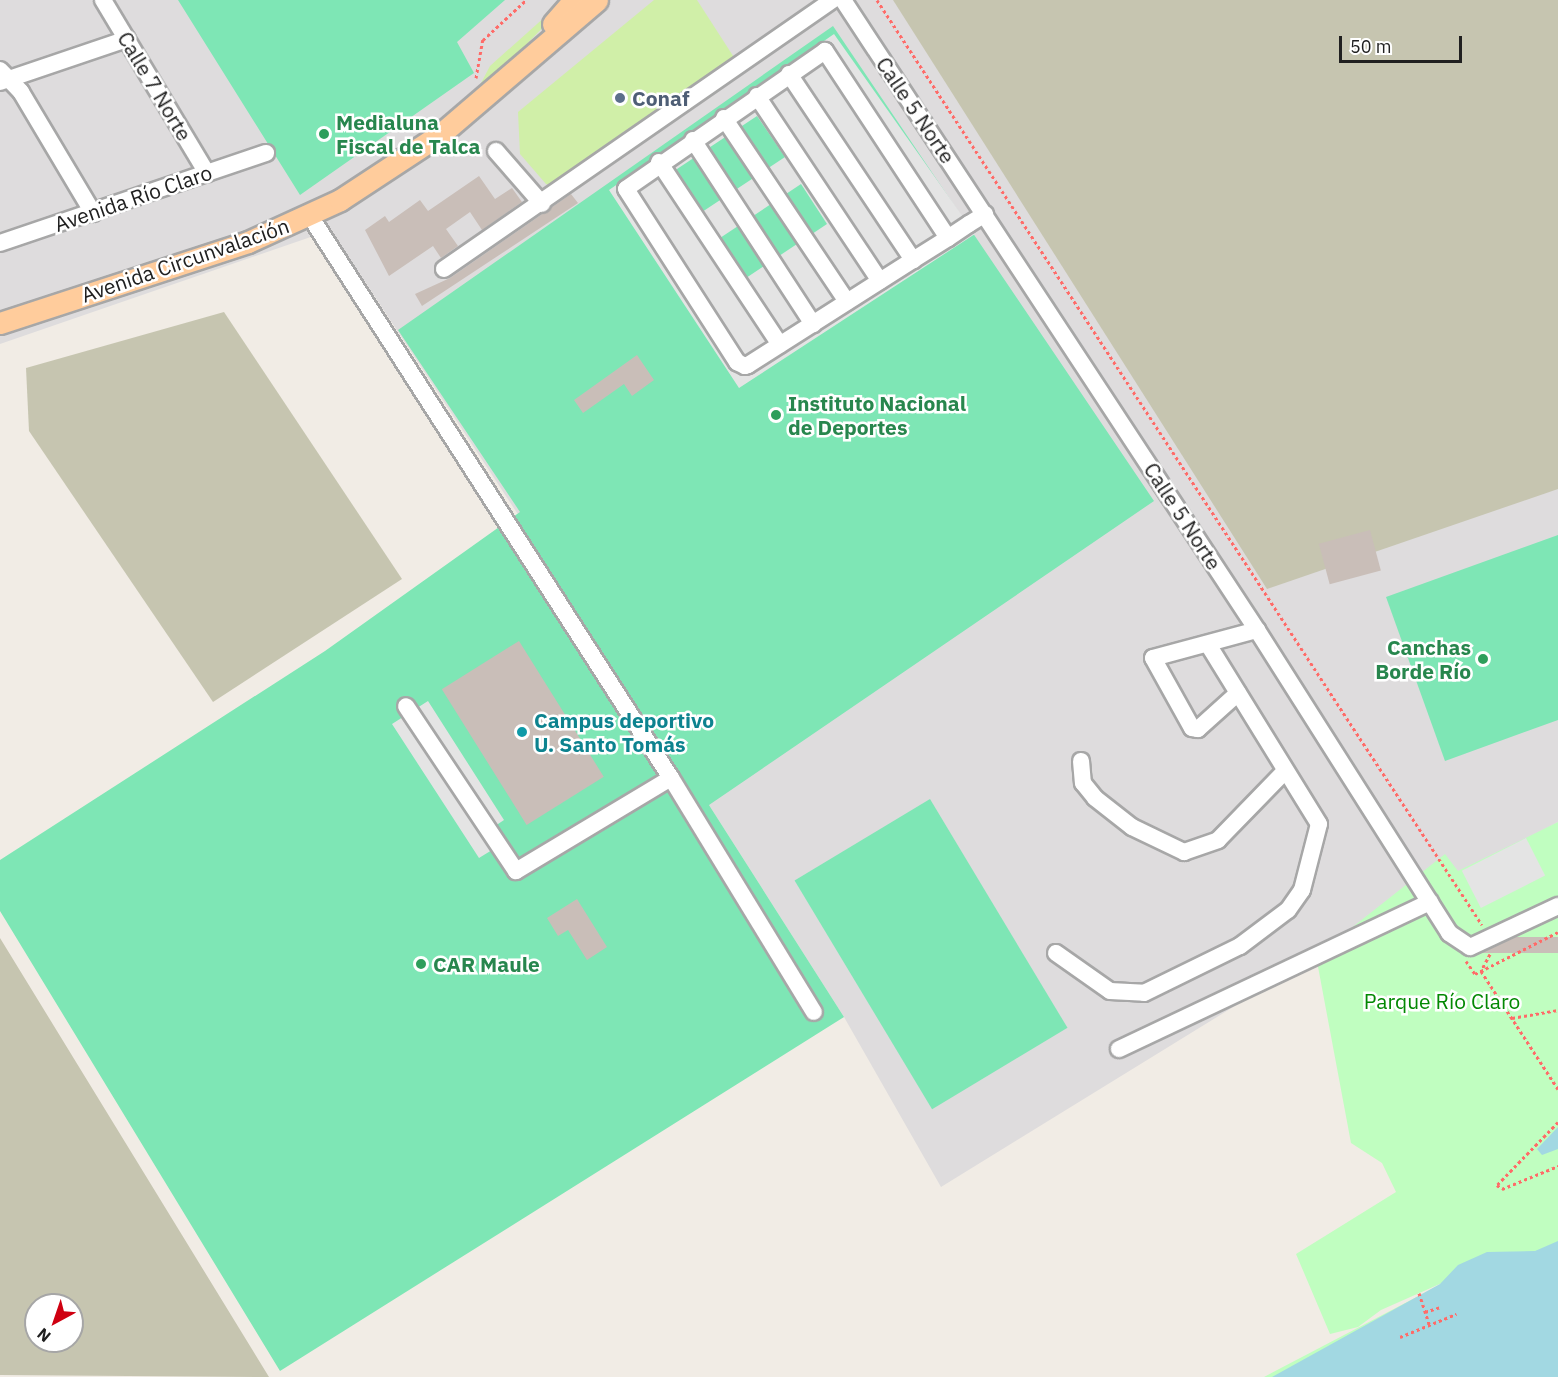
<!DOCTYPE html>
<meta charset="utf-8">
<style>
body{margin:0}
#map{position:relative;width:1558px;height:1377px;overflow:hidden;background:#f1ece5;font-family:"IBM Plex Sans",sans-serif}
div>[style]{position:absolute}
[style*='--x']{left:calc(var(--x)*1px);top:calc(var(--y)*1px);width:calc(var(--w)*1px);rotate:calc(var(--a)*1deg)}
.residential>*{inset:0;background:#dedcdd}
.construction>*{inset:0;background:#c6c5b0}
.grass>*{inset:0;background:#d0efa8}
.park>*{inset:0;background:#c0fec0}
.pitch>*{inset:0;background:#7ee6b5;transform-origin:0 0}
.parking>*{inset:0;background:#e4e4e4;transform-origin:0 0}
.water>*{inset:0;background:#a2d8e2}
.building>*{inset:0;background:#c9beb8;transform-origin:0 0}
.path>*{height:3px;margin-top:-1.5px;transform-origin:0;background:repeating-linear-gradient(90deg,#ff6b68 0 3px,transparent 0 6px)}
.roads{filter:drop-shadow(2px 0 #a7a7a7) drop-shadow(-2px 0 #a7a7a7) drop-shadow(0 2px #a7a7a7) drop-shadow(0 -2px #a7a7a7)}
.minor>*{height:16px;margin:-8px;padding:0 8px;transform-origin:8px;border-radius:8px;background:#fff}
.major>*{height:21px;margin:-10.5px;padding:0 10.5px;transform-origin:10.5px;border-radius:10.5px;background:#ffcc9c}
.dots>*{width:16px;height:16px;translate:-50% -50%;box-sizing:border-box;border:3px solid #fff;border-radius:50%}
span{translate:-50% -50%;white-space:nowrap;text-align:center;line-height:1.15;-webkit-text-stroke:5px #fff;paint-order:stroke}
.street-label{font-size:21px;color:#202020}
.service-label{font-size:21px;color:#4e5e75;font-weight:700}
.left{translate:0 -50%;text-align:left}
.leisure-label{font-size:21px;color:#27864d;font-weight:700}
.right{translate:-100% -50%;text-align:right}
.culture-label{font-size:21px;color:#0d838f;font-weight:700}
.park-label{font-size:21px;color:#038803}
.north{position:absolute;left:24px;top:1293px;width:60px;height:60px;box-sizing:border-box;background:#fff;border:2px solid #a6a6a6;border-radius:50%;rotate:220deg;font-size:16px;font-weight:700;line-height:24px;text-align:center;color:#202020}
.north::after{content:'';display:block;margin:auto;width:21px;height:27px;background:#cf0011;clip-path:polygon(50% 0,100% 100%,50% 72%,0 100%)}
.scale{position:absolute;left:1339px;top:36px;width:123px;height:27px;box-sizing:border-box;border:3px solid #202020;border-top:0;padding-left:8px;font-size:18px;line-height:21px;white-space:nowrap;color:#202020;-webkit-text-stroke:4px #fff;paint-order:stroke}
</style>
<div id="map">
<div class="residential">
<div style="clip-path:polygon(0 0,1558px 0,1558px 822px,1316px 956px,941px 1187px,844px 1017px,709px 805px,331px 230px,0 344px)"></div>
</div>
<div class="construction">
<div style="clip-path:polygon(893px 0,1558px 0,1558px 489px,1267px 589px)"></div>
<div style="clip-path:polygon(224px 312px,402px 579px,213px 702px,29px 431px,26px 368px)"></div>
<div style="clip-path:polygon(evenodd,0 938px,269px 1377px,0 1375px,0 938px,36px 1305px,72px 1305px,72px 1341px,36px 1341px,36px 1305px)"></div>
</div>
<div class="grass">
<div style="clip-path:polygon(654px 0,697px 0,737px 62px,551px 186px,546px 184px,520px 154px,518px 112px)"></div>
<div style="clip-path:polygon(556px 7px,559px 11px,483px 89px,480px 85px,490px 66px)"></div>
</div>
<div class="park">
<div style="clip-path:polygon(1558px 822px,1558px 1377px,1264px 1377px,1451px 1279px,1381px 1310px,1358px 1327px,1330px 1334px,1296px 1254px,1396px 1192px,1382px 1163px,1351px 1143px,1316px 956px,1445px 854px,1458px 871px)"></div>
</div>
<div class="pitch">
<div style="clip-path:polygon(178px 0,505px 0,457px 42px,474px 73px,300px 195px)"></div>
<div style="clip-path:polygon(833px 26px,1154px 501px,709px 805px,844px 1017px,280px 1371px,0 911px,0 860px,325px 651px,520px 512px,398px 330px)"></div>
<div style="clip-path:polygon(1558px 535px,1558px 720px,1445px 761px,1386px 597px)"></div>
<div style="left:930px;top:799px;width:267px;height:158px;rotate:59deg"></div>
</div>
<div class="parking">
<div style="clip-path:polygon(evenodd,834px 34px,975px 234px,739px 388px,609px 190px,834px 34px,757px 116px,785px 157px,702px 212px,674px 171px,757px 116px,834px 34px,801px 184px,827px 224px,746px 278px,720px 238px,801px 184px)"></div>
<div style="clip-path:polygon(428px 701px,504px 820px,495px 826px,505px 842px,479px 858px,392px 724px)"></div>
<div style="left:1526px;top:838px;width:42px;height:72px;rotate:63deg"></div>
</div>
<div class="water">
<div style="clip-path:polygon(1558px 1127px,1558px 1149px,1542px 1155px,1537px 1149px)"></div>
<div style="clip-path:polygon(1558px 1241px,1558px 1377px,1272px 1377px,1440px 1284px,1458px 1265px,1487px 1252px,1535px 1251px)"></div>
</div>
<div class="building">
<div style="clip-path:polygon(479px 176px,495px 199px,512px 188px,522px 202px,482px 230px,470px 212px,446px 229px,458px 246px,441px 258px,433px 246px,389px 276px,365px 230px,385px 216px,389px 222px,420px 200px,428px 211px)"></div>
<div style="clip-path:polygon(571px 194px,578px 203px,422px 306px,415px 294px,450px 278px)"></div>
<div style="clip-path:polygon(637px 355px,654px 380px,632px 396px,624px 384px,583px 413px,574px 400px)"></div>
<div style="left:1370px;top:530px;width:42px;height:53px;rotate:75deg"></div>
<div style="left:519px;top:641px;width:160px;height:91px;rotate:58deg"></div>
<div style="clip-path:polygon(577px 899px,607px 947px,587px 960px,568px 930px,558px 936px,547px 918px)"></div>
<div style="left:1558px;top:937px;width:16px;height:95px;rotate:90deg"></div>
</div>
<div class="path">
<div style="--x:877;--y:0;--w:1105;--a:56.81"></div>
<div style="--x:476;--y:78;--w:39;--a:-80"></div>
<div style="--x:483;--y:40;--w:59;--a:-42.9"></div>
<div style="--x:1490;--y:954;--w:19;--a:118"></div>
<div style="--x:1481;--y:971;--w:141;--a:56.9"></div>
<div style="--x:1466;--y:961;--w:16;--a:55"></div>
<div style="--x:1475;--y:974;--w:93;--a:-26.8"></div>
<div style="--x:1512;--y:1018;--w:47;--a:-9.9"></div>
<div style="--x:1558;--y:1122;--w:88;--a:134.1"></div>
<div style="--x:1497;--y:1185;--w:6;--a:39"></div>
<div style="--x:1502;--y:1189;--w:61;--a:-22.3"></div>
<div style="--x:1419;--y:1293;--w:35;--a:72"></div>
<div style="--x:1425;--y:1312;--w:16;--a:-18"></div>
<div style="--x:1400;--y:1337;--w:61;--a:-22.3"></div>
</div>
<div class="roads">
<div class="minor">
<div style="--x:103;--y:0;--w:202;--a:59"></div>
<div style="--x:843;--y:0;--w:754;--a:56.69"></div>
<div style="--x:1257;--y:630;--w:359;--a:57.6"></div>
<div style="--x:1449;--y:933;--w:25;--a:34"></div>
<div style="--x:1470;--y:947;--w:97;--a:-25"></div>
<div style="--x:0;--y:70;--w:30;--a:46"></div>
<div style="--x:21;--y:92;--w:141;--a:59.2"></div>
<div style="--x:789;--y:74;--w:224;--a:56.3"></div>
<div style="--x:0;--y:82;--w:134;--a:-18.7"></div>
<div style="--x:757;--y:96;--w:222;--a:56.4"></div>
<div style="--x:724;--y:118;--w:221;--a:56.2"></div>
<div style="--x:693;--y:140;--w:220;--a:56.9"></div>
<div style="--x:496;--y:151;--w:70;--a:49"></div>
<div style="--x:659;--y:162;--w:219;--a:56.5"></div>
<div style="--x:310;--y:216;--w:668;--a:57.29"></div>
<div style="--x:671;--y:778;--w:181;--a:149"></div>
<div style="--x:516;--y:871;--w:198;--a:-123.7"></div>
<div style="--x:948;--y:238;--w:224;--a:-123.3"></div>
<div style="--x:825;--y:51;--w:242;--a:145.3"></div>
<div style="--x:626;--y:189;--w:206;--a:57.3"></div>
<div style="--x:737;--y:362;--w:9;--a:27"></div>
<div style="--x:745;--y:366;--w:3;--a:-18"></div>
<div style="--x:748;--y:365;--w:196;--a:-32.5"></div>
<div style="--x:913;--y:260;--w:41;--a:-32.2"></div>
<div style="--x:948;--y:238;--w:25;--a:-34"></div>
<div style="--x:969;--y:224;--w:19;--a:-32"></div>
<div style="--x:0;--y:243;--w:281;--a:-18.7"></div>
<div style="--x:444;--y:269;--w:473;--a:-34.7"></div>
<div style="--x:1238;--y:693;--w:54;--a:138"></div>
<div style="--x:1198;--y:729;--w:6;--a:-171"></div>
<div style="--x:1192;--y:728;--w:80;--a:-119.1"></div>
<div style="--x:1153;--y:658;--w:108;--a:-15.1"></div>
<div style="--x:1081;--y:761;--w:22;--a:85"></div>
<div style="--x:1083;--y:783;--w:19;--a:51"></div>
<div style="--x:1095;--y:798;--w:47;--a:38.1"></div>
<div style="--x:1132;--y:827;--w:58;--a:25.7"></div>
<div style="--x:1184;--y:852;--w:36;--a:-19"></div>
<div style="--x:1218;--y:840;--w:96;--a:-45.8"></div>
<div style="--x:671;--y:778;--w:274;--a:58.6"></div>
<div style="--x:1056;--y:953;--w:66;--a:35.1"></div>
<div style="--x:1110;--y:991;--w:34;--a:3"></div>
<div style="--x:1144;--y:993;--w:107;--a:-26.1"></div>
<div style="--x:1240;--y:946;--w:60;--a:-36.9"></div>
<div style="--x:1288;--y:910;--w:24;--a:-55"></div>
<div style="--x:1302;--y:890;--w:68;--a:-75.6"></div>
<div style="--x:1319;--y:824;--w:211;--a:-121.7"></div>
<div style="--x:1119;--y:1049;--w:344;--a:-25.3"></div>
</div>
<div class="major">
<div style="--x:553;--y:24;--w:32;--a:-49"></div>
<div style="--x:0;--y:323;--w:261;--a:-18.1"></div>
<div style="--x:248;--y:242;--w:101;--a:-24.5"></div>
<div style="--x:340;--y:200;--w:122;--a:-33.3"></div>
<div style="--x:442;--y:133;--w:204;--a:-40.6"></div>
</div>
</div>
<div class="dots">
<div style="left:620px;top:98px;background:#5c6f8a"></div>
<div style="left:324px;top:134px;background:#2e9e5b"></div>
<div style="left:776px;top:415px;background:#2e9e5b"></div>
<div style="left:1483px;top:659px;background:#2e9e5b"></div>
<div style="left:522px;top:732px;background:#0f9aa8"></div>
<div style="left:421px;top:964px;background:#2e9e5b"></div>
</div>
<div class="street-label">
<span style="left:155px;top:86px;rotate:59deg">Calle 7 Norte</span>
<span style="left:916px;top:110px;rotate:56deg">Calle 5 Norte</span>
<span style="left:133px;top:198px;rotate:-19deg">Avenida Río Claro</span>
<span style="left:185px;top:260px;rotate:-19deg">Avenida Circunvalación</span>
<span style="left:1183px;top:516px;rotate:57deg">Calle 5 Norte</span>
</div>
<div class="service-label">
<span class="left" style="left:632px;top:98px">Conaf</span>
</div>
<div class="leisure-label">
<span class="left" style="left:336px;top:134px">Medialuna<br>Fiscal de Talca</span>
<span class="left" style="left:788px;top:415px">Instituto Nacional<br>de Deportes</span>
<span class="right" style="left:1471px;top:659px">Canchas<br>Borde Río</span>
<span class="left" style="left:433px;top:964px">CAR Maule</span>
</div>
<div class="culture-label">
<span class="left" style="left:534px;top:732px">Campus deportivo<br>U. Santo Tomás</span>
</div>
<div class="park-label">
<span style="left:1442px;top:1001px">Parque Río Claro</span>
</div>
<div class="north">N</div>
<div class="scale">50 m</div>
</div>
